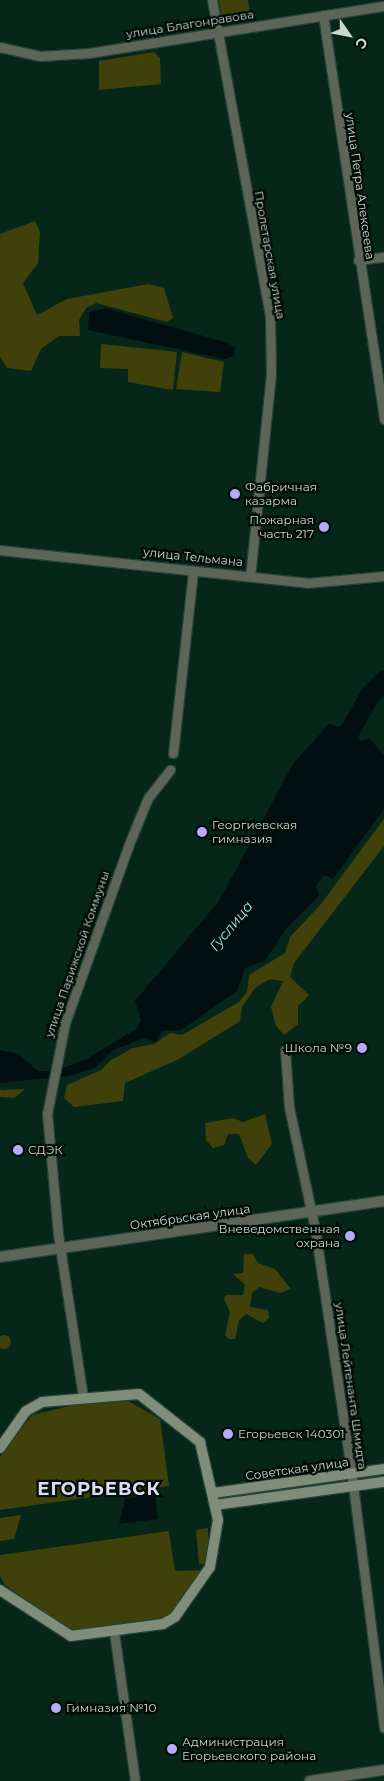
<!DOCTYPE html>
<meta charset="utf-8">
<style>
body{margin:0}
#map{position:relative;width:384px;height:1781px;overflow:hidden;background:#052618;font-family:Montserrat,sans-serif}
div>[style]{position:absolute}
[style*='--x']{left:calc(var(--x)*1px);top:calc(var(--y)*1px);width:calc(var(--w)*1px);rotate:calc(var(--a)*1deg)}
.green>*{inset:0;background:#40410a}
.round{border-radius:50%}
.water>*{inset:0;background:#020f11}
.river>*{height:20px;margin:-10px;padding:0 10px;transform-origin:10px;border-radius:10px;background:#020f11}
.roads{filter:drop-shadow(1px 0 #244335) drop-shadow(-1px 0 #244335) drop-shadow(0 1px #244335) drop-shadow(0 -1px #244335)}
.minor>*{height:9px;margin:-4.5px;padding:0 4.5px;transform-origin:4.5px;border-radius:4.5px;background:#5d6559}
.tertiary>*{height:10px;margin:-5px;padding:0 5px;transform-origin:5px;border-radius:5px;background:#5d6559}
.secondary>*{height:10px;margin:-5px;padding:0 5px;transform-origin:5px;border-radius:5px;background:#808d7a}
.dots>*{width:14px;height:14px;translate:-50% -50%;box-sizing:border-box;border:2px solid #020c06;border-radius:50%}
span{translate:-50% -50%;white-space:nowrap;text-align:center;line-height:1.15;-webkit-text-stroke:4.5px #020c06;paint-order:stroke}
.street-label{font-size:12px;color:#c8dad0}
.poi-label{font-size:12px;color:#c8dad0}
.left{translate:0 -50%;text-align:left}
.right{translate:-100% -50%;text-align:right}
.water-label{font-size:14px;color:#96e8f9;font-style:italic}
.district-label{font-size:18px;color:#dddbf8;font-weight:700;letter-spacing:1px}
.north{position:absolute;left:324px;top:10px;width:50px;height:50px;-webkit-text-stroke:4px #020c06;paint-order:stroke;rotate:123deg;font-size:14px;font-weight:700;line-height:20px;text-align:center;color:#c8dad0}
.north::after{content:'';display:block;margin:auto;width:18px;height:22px;background:#c8dad0;clip-path:polygon(50% 0,100% 100%,50% 72%,0 100%)}
</style>
<div id="map">
<div class="green">
<div style="clip-path:polygon(219px 0,248px 0,251px 20px,222px 24px)"></div>
<div style="clip-path:polygon(154px 52px,160px 58px,161px 84px,99px 90px,99px 61px)"></div>
<div style="clip-path:polygon(35px 221px,40px 232px,38px 263px,23px 283px,37px 315px,67px 299px,148px 284px,164px 288px,173px 318px,167px 322px,96px 303px,86px 308px,79px 320px,80px 336px,59px 336px,41px 349px,31px 371px,7px 368px,0 357px,0 234px)"></div>
<div style="clip-path:polygon(101px 344px,177px 352px,173px 390px,128px 382px,128px 369px,100px 368px)"></div>
<div style="clip-path:polygon(182px 352px,224px 362px,220px 392px,176px 389px)"></div>
<div style="clip-path:polygon(384px 819px,384px 846px,294px 963px,290px 977px,309px 995px,298px 1006px,298px 1024px,284px 1035px,276px 1026px,271px 1007px,283px 981px,270px 979px,255px 988px,242px 1007px,240px 1021px,179px 1059px,125px 1083px,123px 1101px,74px 1107px,64px 1098px,67px 1085px,101px 1070px,111px 1060px,133px 1048px,154px 1044px,170px 1033px,182px 1035px,239px 1002px,247px 992px,249px 975px,285px 953px,290px 937px,321px 904px)"></div>
<div style="clip-path:polygon(0 1089px,2px 1090px,25px 1089px,14px 1098px,0 1097px)"></div>
<div style="clip-path:polygon(265px 1114px,272px 1144px,256px 1165px,248px 1158px,239px 1134px,228px 1134px,224px 1145px,213px 1148px,206px 1140px,205px 1123px,233px 1118px,243px 1122px)"></div>
<div style="clip-path:polygon(244px 1254px,253px 1254px,258px 1263px,275px 1269px,291px 1289px,280px 1293px,259px 1287px,252px 1293px,250px 1307px,268px 1310px,269px 1318px,263px 1323px,246px 1314px,239px 1320px,235px 1339px,229px 1339px,225px 1335px,230px 1312px,224px 1299px,226px 1295px,243px 1295px,245px 1285px,233px 1274px,243px 1273px)"></div>
<div class="round" style="left:-3px;top:1335px;width:14px;height:14px"></div>
<div style="clip-path:polygon(128px 1401px,160px 1419px,169px 1486px,0 1510px,0 1457px,32px 1415px,74px 1405px)"></div>
<div style="clip-path:polygon(21px 1515px,14px 1539px,0 1541px,0 1518px)"></div>
<div style="clip-path:polygon(208px 1528px,208px 1557px,204px 1564px,199px 1564px,196px 1530px)"></div>
<div style="clip-path:polygon(169px 1531px,175px 1571px,202px 1570px,171px 1615px,162px 1620px,83px 1633px,69px 1630px,5px 1585px,0 1576px,0 1555px)"></div>
</div>
<div class="water">
<div style="clip-path:polygon(105px 308px,228px 343px,235px 348px,235px 356px,224px 359px,88px 330px,89px 312px)"></div>
<div style="clip-path:polygon(346px 720px,359px 730px,356px 737px,361px 741px,369px 738px,384px 755px,384px 809px,333px 879px,324px 875px,316px 886px,319px 896px,285px 930px,265px 961px,245px 968px,237px 991px,181px 1030px,162px 1031px,156px 1042px,145px 1038px,113px 1050px,95px 1068px,69px 1076px,0 1083px,0 1050px,19px 1054px,38px 1071px,55px 1071px,85px 1060px,136px 1029px,141px 1020px,135px 1001px,219px 901px,293px 764px,329px 724px,339px 727px)"></div>
<div style="clip-path:polygon(155px 1495px,158px 1519px,119px 1524px,125px 1499px)"></div>
</div>
<div class="river">
<div style="--x:340;--y:749;--w:62;--a:-60.9"></div>
<div style="--x:370;--y:695;--w:20;--a:-45"></div>
</div>
<div class="roads">
<div class="minor">
<div style="--x:212;--y:0;--w:321;--a:79.6"></div>
<div style="--x:270;--y:316;--w:58;--a:89"></div>
<div style="--x:271;--y:374;--w:203;--a:95.9"></div>
<div style="--x:323;--y:15;--w:409;--a:81.4"></div>
<div style="--x:0;--y:47;--w:41;--a:12.7"></div>
<div style="--x:40;--y:56;--w:49;--a:-3.5"></div>
<div style="--x:89;--y:53;--w:299;--a:-9.1"></div>
<div style="--x:358;--y:260;--w:26;--a:-7"></div>
<div style="--x:0;--y:550;--w:309;--a:6.1"></div>
<div style="--x:307;--y:583;--w:77;--a:-5.2"></div>
<div style="--x:173;--y:753;--w:183;--a:-83.7"></div>
<div style="--x:285;--y:1050;--w:57;--a:86"></div>
<div style="--x:289;--y:1107;--w:125;--a:78"></div>
<div style="--x:315;--y:1229;--w:236;--a:81.5"></div>
<div style="--x:350;--y:1462;--w:268;--a:82.7"></div>
<div style="--x:83;--y:1397;--w:165;--a:-98.7"></div>
<div style="--x:58;--y:1234;--w:121;--a:-95.2"></div>
<div style="--x:47;--y:1114;--w:93;--a:-78.8"></div>
<div style="--x:65;--y:1023;--w:190;--a:-70.3"></div>
<div style="--x:129;--y:844;--w:50;--a:-67.6"></div>
<div style="--x:148;--y:798;--w:36;--a:-52"></div>
<div style="--x:114;--y:1632;--w:150;--a:82"></div>
</div>
<div class="tertiary">
<div style="--x:0;--y:1257;--w:388;--a:-8.3"></div>
<div style="--x:310;--y:1781;--w:75;--a:-8.5"></div>
</div>
<div class="secondary">
<div style="--x:0;--y:1448;--w:45;--a:-54.9"></div>
<div style="--x:26;--y:1411;--w:18;--a:-29"></div>
<div style="--x:42;--y:1402;--w:97;--a:-4.7"></div>
<div style="--x:139;--y:1394;--w:78;--a:38.2"></div>
<div style="--x:200;--y:1442;--w:80;--a:77"></div>
<div style="--x:218;--y:1520;--w:48;--a:99.7"></div>
<div style="--x:210;--y:1567;--w:61;--a:125"></div>
<div style="--x:175;--y:1617;--w:14;--a:150"></div>
<div style="--x:163;--y:1624;--w:93;--a:172.6"></div>
<div style="--x:71;--y:1636;--w:85;--a:-147.1"></div>
<div style="--x:213;--y:1493;--w:173;--a:-8"></div>
<div style="--x:215;--y:1505;--w:171;--a:-7.8"></div>
</div>
</div>
<div class="dots">
<div style="left:235px;top:494px;background:#b4acf9"></div>
<div style="left:324px;top:527px;background:#b4acf9"></div>
<div style="left:202px;top:832px;background:#b4acf9"></div>
<div style="left:362px;top:1048px;background:#b4acf9"></div>
<div style="left:18px;top:1150px;background:#b4acf9"></div>
<div style="left:350px;top:1236px;background:#b4acf9"></div>
<div style="left:228px;top:1434px;background:#b4acf9"></div>
<div style="left:56px;top:1708px;background:#b4acf9"></div>
<div style="left:172px;top:1749px;background:#b4acf9"></div>
</div>
<div class="street-label">
<span style="left:190px;top:24px;rotate:-9deg">улица Благонравова</span>
<span style="left:360px;top:186px;rotate:82deg">улица Петра Алексеева</span>
<span style="left:270px;top:255px;rotate:80deg">Пролетарская улица</span>
<span style="left:193px;top:557px;rotate:6deg">улица Тельмана</span>
<span style="left:77px;top:954px;rotate:-71deg">улица Парижской Коммуны</span>
<span style="left:190px;top:1217px;rotate:-8deg">Октябрьская улица</span>
<span style="left:351px;top:1386px;rotate:82deg">улица Лейтенанта Шмидта</span>
<span style="left:297px;top:1469px;rotate:-8deg">Советская улица</span>
</div>
<div class="poi-label">
<span class="left" style="left:245px;top:494px">Фабричная<br>казарма</span>
<span class="right" style="left:314px;top:527px">Пожарная<br>часть 217</span>
<span class="left" style="left:212px;top:832px">Георгиевская<br>гимназия</span>
<span class="right" style="left:352px;top:1048px">Школа №9</span>
<span class="left" style="left:28px;top:1150px">СДЭК</span>
<span class="right" style="left:340px;top:1236px">Вневедомственная<br>охрана</span>
<span class="left" style="left:238px;top:1434px">Егорьевск 140301</span>
<span class="left" style="left:66px;top:1708px">Гимназия №10</span>
<span class="left" style="left:182px;top:1749px">Администрация<br>Егорьевского района</span>
</div>
<div class="water-label">
<span style="left:231px;top:926px;rotate:-51deg">Гуслица</span>
</div>
<div class="district-label">
<span style="left:99px;top:1489px">ЕГОРЬЕВСК</span>
</div>
<div class="north">С</div>
</div>
